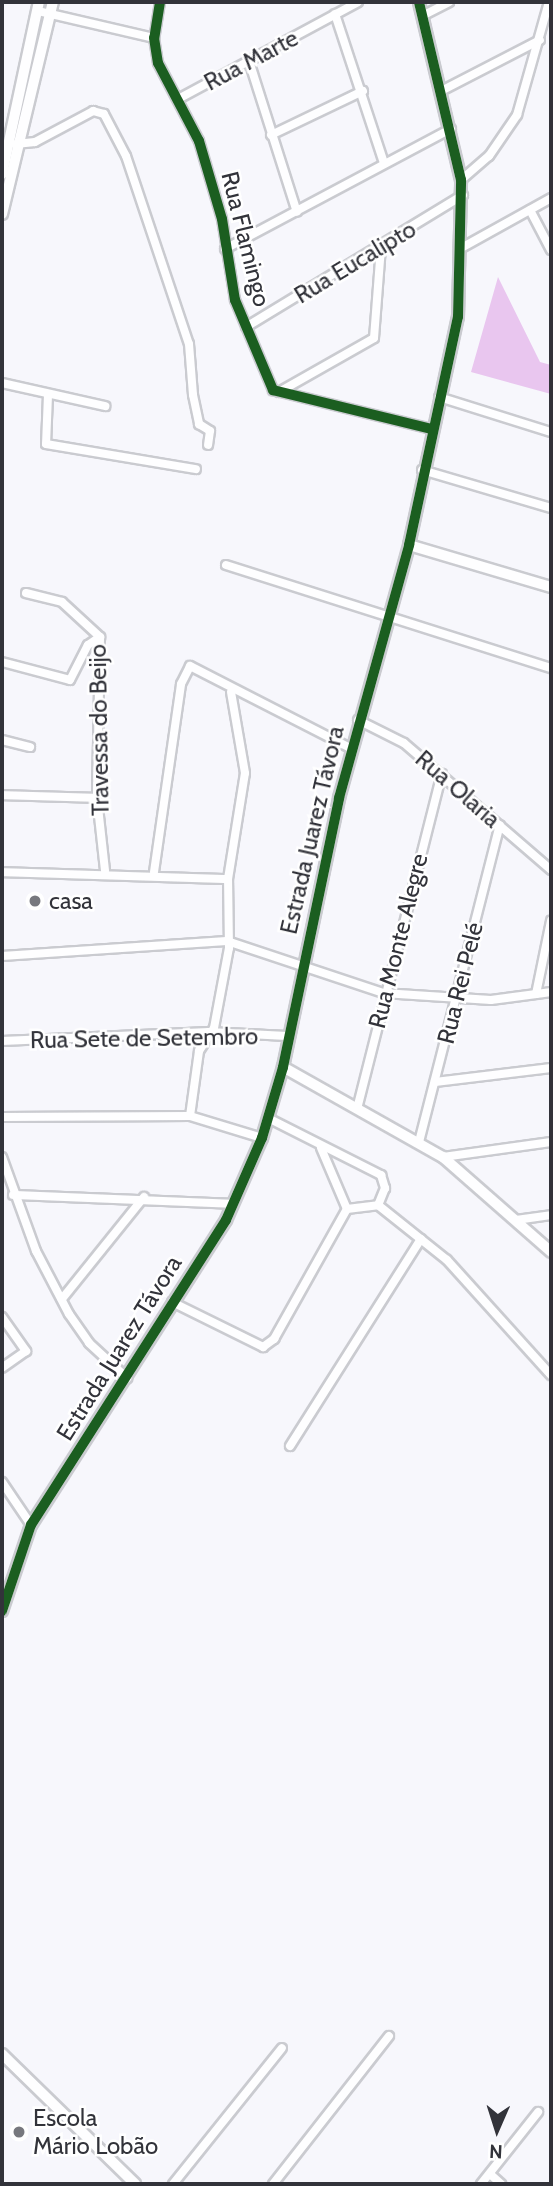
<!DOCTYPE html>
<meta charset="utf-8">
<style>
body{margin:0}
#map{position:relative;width:553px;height:2186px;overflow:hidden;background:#f7f7fc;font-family:Cabin,sans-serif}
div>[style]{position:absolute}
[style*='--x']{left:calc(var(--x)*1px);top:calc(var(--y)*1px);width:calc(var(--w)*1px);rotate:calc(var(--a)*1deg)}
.forest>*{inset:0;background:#e9c6ef}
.roads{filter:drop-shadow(2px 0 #cacbd0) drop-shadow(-2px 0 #cacbd0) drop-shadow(0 2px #cacbd0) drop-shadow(0 -2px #cacbd0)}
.minor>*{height:8px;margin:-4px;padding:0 4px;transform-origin:4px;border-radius:4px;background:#fefeff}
.tertiary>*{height:10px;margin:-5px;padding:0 5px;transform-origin:5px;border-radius:5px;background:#fefeff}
.secondary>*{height:10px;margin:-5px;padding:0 5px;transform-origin:5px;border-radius:5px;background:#fefeff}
.cycleway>*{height:10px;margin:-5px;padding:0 5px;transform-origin:5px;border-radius:5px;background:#1b5e20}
.dots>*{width:19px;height:19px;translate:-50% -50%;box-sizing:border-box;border:4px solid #fff;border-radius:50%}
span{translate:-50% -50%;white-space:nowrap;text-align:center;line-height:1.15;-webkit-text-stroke:5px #fff;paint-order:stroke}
.street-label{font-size:24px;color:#32333a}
.poi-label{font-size:24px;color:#32333a}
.left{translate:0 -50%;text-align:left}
.frame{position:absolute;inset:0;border:4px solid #32333a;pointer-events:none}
.north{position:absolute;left:462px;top:2095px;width:70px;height:70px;-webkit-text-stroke:5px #fff;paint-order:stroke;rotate:183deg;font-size:19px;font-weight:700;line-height:28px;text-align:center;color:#32333a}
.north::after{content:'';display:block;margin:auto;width:24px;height:32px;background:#32333a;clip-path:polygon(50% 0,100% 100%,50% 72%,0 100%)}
</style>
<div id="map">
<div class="forest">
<div style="clip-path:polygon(498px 277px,540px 362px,551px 365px,551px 394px,471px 372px)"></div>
</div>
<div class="roads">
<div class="minor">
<div style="--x:160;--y:2;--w:36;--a:99"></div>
<div style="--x:154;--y:38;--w:25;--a:81"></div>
<div style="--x:158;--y:63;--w:88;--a:62.3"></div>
<div style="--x:199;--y:141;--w:81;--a:73.6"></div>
<div style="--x:222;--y:219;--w:82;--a:80.9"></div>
<div style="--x:235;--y:300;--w:98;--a:67.1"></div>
<div style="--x:273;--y:390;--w:164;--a:13.8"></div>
<div style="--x:38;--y:11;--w:119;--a:13.1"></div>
<div style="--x:335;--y:14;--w:157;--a:71.8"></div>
<div style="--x:424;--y:15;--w:28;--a:-27"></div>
<div style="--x:249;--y:61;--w:158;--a:72.4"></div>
<div style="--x:443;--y:90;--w:109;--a:-27.3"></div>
<div style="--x:180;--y:98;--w:202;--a:-28.3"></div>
<div style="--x:271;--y:135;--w:102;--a:-25.6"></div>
<div style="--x:16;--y:144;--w:19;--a:-6"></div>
<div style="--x:35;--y:142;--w:66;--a:-28.1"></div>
<div style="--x:93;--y:111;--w:11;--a:15"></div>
<div style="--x:104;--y:114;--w:47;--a:62.4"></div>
<div style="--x:126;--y:156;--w:198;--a:71.5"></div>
<div style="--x:189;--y:344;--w:51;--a:85.5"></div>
<div style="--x:193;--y:395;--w:30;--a:78"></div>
<div style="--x:199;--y:424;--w:13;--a:32"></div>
<div style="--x:210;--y:431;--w:14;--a:98"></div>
<div style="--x:461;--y:180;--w:37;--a:-41"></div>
<div style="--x:489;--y:156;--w:50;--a:-55.7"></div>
<div style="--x:517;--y:115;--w:117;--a:-74.2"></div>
<div style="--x:530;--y:210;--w:45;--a:62.3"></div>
<div style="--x:463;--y:247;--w:101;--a:-29.1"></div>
<div style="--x:225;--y:249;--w:256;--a:-28"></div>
<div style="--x:246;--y:327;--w:254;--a:-31.3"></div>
<div style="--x:2;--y:383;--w:106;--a:12.6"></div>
<div style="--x:279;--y:392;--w:109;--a:-29.6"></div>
<div style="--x:374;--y:338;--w:90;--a:-85.6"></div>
<div style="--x:48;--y:395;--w:49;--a:92.3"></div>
<div style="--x:46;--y:444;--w:152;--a:9.5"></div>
<div style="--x:439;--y:397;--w:117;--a:17.4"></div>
<div style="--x:422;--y:470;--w:134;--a:16.4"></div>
<div style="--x:226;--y:565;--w:341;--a:17.6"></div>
<div style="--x:26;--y:593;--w:37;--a:14"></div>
<div style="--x:62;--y:602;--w:52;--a:42.6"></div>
<div style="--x:100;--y:637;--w:161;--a:91.1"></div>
<div style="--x:97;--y:798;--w:73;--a:83.7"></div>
<div style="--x:2;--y:662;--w:70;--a:14.8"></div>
<div style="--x:70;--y:680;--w:39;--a:-63"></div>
<div style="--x:88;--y:645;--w:14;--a:-34"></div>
<div style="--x:358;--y:720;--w:51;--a:26.6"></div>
<div style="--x:404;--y:743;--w:194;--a:40.8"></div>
<div style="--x:2;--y:740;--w:29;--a:14"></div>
<div style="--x:2;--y:795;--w:95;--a:1.8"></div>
<div style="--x:2;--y:872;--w:226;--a:1.8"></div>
<div style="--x:154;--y:872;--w:190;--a:-81.8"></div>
<div style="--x:181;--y:684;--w:20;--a:-63"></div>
<div style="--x:190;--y:666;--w:182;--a:27.1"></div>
<div style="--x:2;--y:956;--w:225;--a:-3.8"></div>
<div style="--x:227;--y:941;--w:164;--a:18.4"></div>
<div style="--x:383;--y:993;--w:108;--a:3.7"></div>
<div style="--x:491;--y:1000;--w:61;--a:-7.6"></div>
<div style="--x:536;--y:994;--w:75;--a:-78.4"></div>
<div style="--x:2;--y:1041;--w:207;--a:-2.5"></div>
<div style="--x:209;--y:1032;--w:78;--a:2.9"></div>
<div style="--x:435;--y:1082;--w:117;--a:-6.9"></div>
<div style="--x:357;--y:1109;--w:346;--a:-75.8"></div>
<div style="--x:190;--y:1116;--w:66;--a:-82.1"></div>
<div style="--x:199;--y:1051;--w:27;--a:-57"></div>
<div style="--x:214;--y:1028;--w:81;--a:-79.4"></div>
<div style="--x:229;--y:948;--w:69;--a:-90.8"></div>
<div style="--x:228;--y:879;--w:107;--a:-80.9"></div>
<div style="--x:245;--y:773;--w:82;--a:-99.8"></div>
<div style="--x:2;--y:1117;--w:188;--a:-0.3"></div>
<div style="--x:190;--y:1116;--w:75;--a:17"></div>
<div style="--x:268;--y:1118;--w:127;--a:26.8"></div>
<div style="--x:381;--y:1175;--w:14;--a:73"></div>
<div style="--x:385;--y:1188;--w:18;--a:112"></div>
<div style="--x:378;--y:1205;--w:88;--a:38.6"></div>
<div style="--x:447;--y:1260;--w:155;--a:47.9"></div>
<div style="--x:419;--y:1142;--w:327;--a:-75.7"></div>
<div style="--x:321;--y:1148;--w:66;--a:66.9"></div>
<div style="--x:2;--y:1157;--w:100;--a:70.1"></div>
<div style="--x:36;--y:1251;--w:71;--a:62.4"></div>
<div style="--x:69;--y:1314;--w:35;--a:55"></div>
<div style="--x:89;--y:1343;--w:52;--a:42.6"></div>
<div style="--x:443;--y:1157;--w:109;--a:-7.9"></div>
<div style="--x:13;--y:1195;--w:220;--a:2.3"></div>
<div style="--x:516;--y:1220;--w:35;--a:-8"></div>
<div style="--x:62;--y:1299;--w:131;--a:-51.2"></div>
<div style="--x:172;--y:1302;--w:102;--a:26.3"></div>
<div style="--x:263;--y:1347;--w:14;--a:-36"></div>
<div style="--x:274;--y:1339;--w:149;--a:-60.7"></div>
<div style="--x:347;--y:1209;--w:31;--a:-7"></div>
<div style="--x:2;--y:1317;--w:42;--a:54.8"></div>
<div style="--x:26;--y:1351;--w:29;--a:145"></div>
<div style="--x:290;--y:1446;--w:245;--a:-57.7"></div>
<div style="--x:2;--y:1482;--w:52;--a:56"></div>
<div style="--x:490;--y:2174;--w:15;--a:42"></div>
<div style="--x:173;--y:2184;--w:174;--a:-51.3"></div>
<div style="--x:273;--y:2184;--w:188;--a:-51.9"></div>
<div style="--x:481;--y:2184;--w:92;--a:-51.6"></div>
</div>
<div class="tertiary">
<div style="--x:409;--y:545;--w:148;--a:16.5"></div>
<div style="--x:283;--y:1067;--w:184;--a:29.4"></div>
<div style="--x:443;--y:1157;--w:144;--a:41.3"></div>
<div style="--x:2;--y:1611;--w:91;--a:-71.4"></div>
<div style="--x:31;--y:1525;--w:362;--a:-57.4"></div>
<div style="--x:226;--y:1220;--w:90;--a:-66.3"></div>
<div style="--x:262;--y:1138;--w:74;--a:-73.5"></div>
<div style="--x:283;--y:1067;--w:275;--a:-78.2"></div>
<div style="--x:339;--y:798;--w:263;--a:-74.5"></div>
<div style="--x:409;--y:545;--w:233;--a:-77.9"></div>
<div style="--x:458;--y:317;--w:137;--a:-88.7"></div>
<div style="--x:461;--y:180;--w:183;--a:-103.3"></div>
<div style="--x:2;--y:2054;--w:186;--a:44.3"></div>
</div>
<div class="secondary">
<div style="--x:2;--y:174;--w:176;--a:-77.9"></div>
<div style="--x:2;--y:214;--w:218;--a:-76.5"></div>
</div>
</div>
<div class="cycleway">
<div style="--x:160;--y:2;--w:36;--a:99"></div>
<div style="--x:154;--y:38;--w:25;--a:81"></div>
<div style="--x:158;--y:63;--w:88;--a:62.3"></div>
<div style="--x:199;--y:141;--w:81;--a:73.6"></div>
<div style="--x:222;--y:219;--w:82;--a:80.9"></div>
<div style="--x:235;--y:300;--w:98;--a:67.1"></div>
<div style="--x:273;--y:390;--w:164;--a:13.8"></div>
<div style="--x:2;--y:1611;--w:91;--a:-71.4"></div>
<div style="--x:31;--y:1525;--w:362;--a:-57.4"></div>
<div style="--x:226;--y:1220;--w:90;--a:-66.3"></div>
<div style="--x:262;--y:1138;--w:74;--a:-73.5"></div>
<div style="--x:283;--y:1067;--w:275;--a:-78.2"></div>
<div style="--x:339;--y:798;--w:263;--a:-74.5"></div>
<div style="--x:409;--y:545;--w:233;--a:-77.9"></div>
<div style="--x:458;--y:317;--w:137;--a:-88.7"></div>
<div style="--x:461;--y:180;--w:183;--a:-103.3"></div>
</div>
<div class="dots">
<div style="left:35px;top:901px;background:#77787e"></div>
<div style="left:19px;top:2132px;background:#77787e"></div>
</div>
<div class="street-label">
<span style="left:251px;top:60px;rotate:-28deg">Rua Marte</span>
<span style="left:246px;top:239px;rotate:76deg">Rua Flamingo</span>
<span style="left:355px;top:262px;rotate:-31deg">Rua Eucalipto</span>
<span style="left:99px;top:730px;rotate:-91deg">Travessa do Beijo</span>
<span style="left:458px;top:789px;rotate:41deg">Rua Olaria</span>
<span style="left:312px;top:830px;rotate:-77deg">Estrada Juarez Távora</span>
<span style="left:398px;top:941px;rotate:-76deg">Rua Monte Alegre</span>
<span style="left:460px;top:983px;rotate:-76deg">Rua Rei Pelé</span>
<span style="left:144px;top:1038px;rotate:-1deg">Rua Sete de Setembro</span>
<span style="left:119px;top:1348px;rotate:-58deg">Estrada Juarez Távora</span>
</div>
<div class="poi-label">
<span class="left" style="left:49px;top:901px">casa</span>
<span class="left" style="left:33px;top:2132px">Escola<br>Mário Lobão</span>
</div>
<div class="frame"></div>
<div class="north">N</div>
</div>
